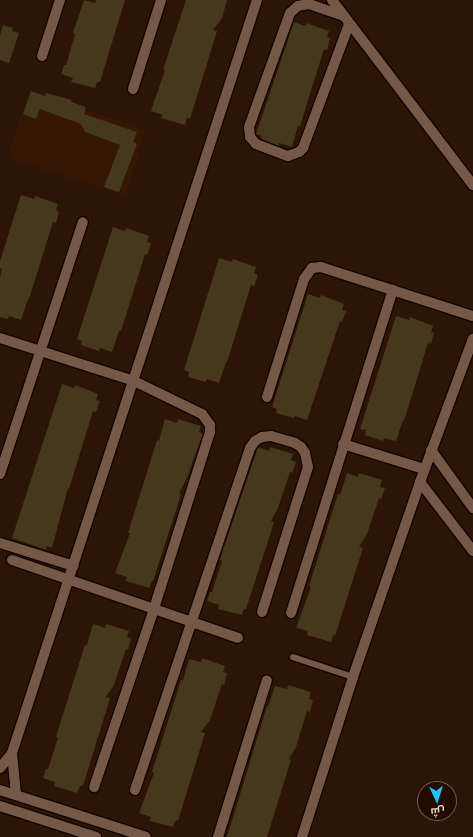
<!DOCTYPE html>
<meta charset="utf-8">
<style>
body{margin:0}
#map{position:relative;width:473px;height:837px;overflow:hidden;background:#2d1506;font-family:"Open Sans",Cairo,sans-serif}
div>[style]{position:absolute}
[style*='--x']{left:calc(var(--x)*1px);top:calc(var(--y)*1px);width:calc(var(--w)*1px);rotate:calc(var(--a)*1deg)}
.built>*{inset:0;background:#361704;transform-origin:0 0}
.building>*{inset:0;background:#45381c}
.roads{filter:drop-shadow(1px 0 #140200) drop-shadow(-1px 0 #140200) drop-shadow(0 1px #140200) drop-shadow(0 -1px #140200)}
.service>*{height:5.5px;margin:-2.75px;padding:0 2.75px;transform-origin:2.75px;border-radius:2.75px;background:#765847}
.minor>*{height:10px;margin:-5px;padding:0 5px;transform-origin:5px;border-radius:5px;background:#765847}
.tertiary>*{height:10px;margin:-5px;padding:0 5px;transform-origin:5px;border-radius:5px;background:#765847}
span{translate:-50% -50%;white-space:nowrap;text-align:center;line-height:1.15;-webkit-text-stroke:3px #230b00;paint-order:stroke}
.north{position:absolute;left:417px;top:781px;width:40px;height:40px;box-sizing:border-box;background:#230b00;border:1px solid #705b50;border-radius:50%;rotate:176deg;font-size:11px;font-weight:700;line-height:16px;text-align:center;color:#e4d2c9}
.north::after{content:'';display:block;margin:auto;width:14px;height:18px;background:#11cafb;clip-path:polygon(50% 0,100% 100%,50% 72%,0 100%)}
</style>
<div id="map">
<div class="built">
<div style="left:29px;top:92px;width:123px;height:69px;rotate:18deg"></div>
</div>
<div class="building">
<div style="clip-path:polygon(84px 0,95px 3px,96px 0,125px 0,100px 82px,97px 82px,95px 88px,71px 82px,73px 78px,61px 74px,64px 65px,66px 65px,75px 34px,73px 33px)"></div>
<div style="clip-path:polygon(186px 0,227px 0,222px 18px,213px 30px,217px 31px,190px 119px,187px 118px,185px 125px,161px 118px,163px 115px,151px 111px,165px 70px,163px 70px)"></div>
<div style="clip-path:polygon(294px 22px,305px 26px,306px 23px,329px 31px,327px 37px,330px 38px,327px 50px,324px 49px,300px 126px,298px 126px,292px 147px,279px 143px,279px 146px,261px 139px,262px 136px,256px 134px)"></div>
<div style="clip-path:polygon(3px 25px,13px 28px,12px 31px,19px 33px,9px 63px,0 60px,0 35px)"></div>
<div style="clip-path:polygon(31px 91px,45px 96px,46px 93px,72px 100px,71px 102px,86px 107px,84px 114px,137px 132px,133px 142px,137px 144px,119px 192px,104px 187px,120px 145px,85px 132px,81px 124px,40px 109px,36px 119px,23px 114px)"></div>
<div style="clip-path:polygon(21px 195px,34px 199px,35px 196px,58px 204px,56px 210px,59px 212px,56px 223px,53px 222px,29px 299px,28px 299px,21px 320px,9px 316px,8px 319px,0 317px,0 277px,2px 269px,0 268px,0 261px)"></div>
<div style="clip-path:polygon(113px 227px,125px 231px,126px 228px,149px 236px,147px 242px,151px 243px,147px 255px,145px 254px,121px 331px,119px 331px,112px 352px,100px 348px,99px 351px,81px 345px,82px 341px,77px 339px)"></div>
<div style="clip-path:polygon(219px 258px,232px 262px,233px 259px,256px 267px,254px 273px,258px 275px,254px 286px,251px 285px,227px 362px,226px 362px,219px 383px,207px 379px,206px 382px,188px 377px,189px 372px,184px 370px)"></div>
<div style="clip-path:polygon(308px 294px,320px 298px,321px 295px,344px 304px,342px 310px,346px 311px,342px 322px,340px 321px,307px 420px,295px 416px,294px 418px,276px 413px,277px 409px,272px 407px)"></div>
<div style="clip-path:polygon(396px 316px,409px 320px,410px 317px,433px 326px,431px 332px,434px 333px,431px 344px,428px 343px,404px 421px,403px 420px,396px 441px,384px 438px,383px 441px,365px 435px,366px 430px,360px 429px)"></div>
<div style="clip-path:polygon(62px 384px,74px 388px,75px 385px,98px 394px,96px 400px,100px 401px,96px 412px,93px 411px,69px 489px,68px 488px,52px 548px,47px 546px,46px 550px,12px 538px)"></div>
<div style="clip-path:polygon(165px 419px,177px 423px,178px 419px,201px 426px,199px 432px,203px 434px,186px 480px,179px 493px,181px 494px,178px 504px,153px 581px,152px 581px,149px 588px,126px 581px,127px 577px,115px 573px,130px 533px,128px 533px,157px 440px,159px 441px)"></div>
<div style="clip-path:polygon(258px 447px,269px 451px,270px 447px,293px 454px,291px 460px,296px 462px,292px 473px,290px 472px,278px 508px,271px 521px,274px 522px,271px 532px,246px 609px,244px 609px,242px 615px,218px 609px,219px 605px,207px 601px,210px 592px,212px 592px,222px 561px,220px 560px,223px 550px)"></div>
<div style="clip-path:polygon(347px 473px,358px 477px,359px 473px,382px 480px,380px 487px,385px 488px,381px 499px,379px 498px,367px 534px,359px 547px,363px 548px,335px 636px,333px 635px,331px 642px,307px 635px,308px 631px,296px 628px,311px 587px,309px 586px,338px 494px,340px 495px)"></div>
<div style="clip-path:polygon(93px 624px,105px 628px,106px 624px,129px 631px,127px 637px,131px 638px,128px 650px,126px 649px,114px 685px,106px 697px,110px 698px,83px 786px,80px 786px,77px 793px,54px 786px,55px 782px,43px 778px,46px 769px,48px 769px,58px 738px,56px 737px,59px 727px,85px 645px,87px 645px)"></div>
<div style="clip-path:polygon(202px 658px,225px 666px,223px 672px,227px 673px,224px 685px,222px 684px,210px 720px,201px 732px,205px 733px,178px 821px,176px 820px,173px 827px,150px 821px,151px 817px,139px 813px,154px 773px,152px 772px,181px 680px,183px 680px,189px 659px,201px 662px)"></div>
<div style="clip-path:polygon(288px 685px,311px 692px,309px 699px,313px 700px,310px 712px,307px 711px,296px 747px,289px 759px,291px 760px,267px 837px,227px 837px,267px 706px,268px 707px,275px 686px,287px 689px)"></div>
</div>
<div class="roads">
<div class="service">
<div style="--x:293;--y:657;--w:63;--a:18.4"></div>
</div>
<div class="minor">
<div style="--x:344;--y:16;--w:37;--a:-161"></div>
<div style="--x:309;--y:4;--w:11;--a:170"></div>
<div style="--x:298;--y:6;--w:11;--a:139"></div>
<div style="--x:290;--y:13;--w:121;--a:109.8"></div>
<div style="--x:249;--y:127;--w:10;--a:84"></div>
<div style="--x:250;--y:137;--w:9;--a:49"></div>
<div style="--x:256;--y:144;--w:34;--a:21"></div>
<div style="--x:288;--y:156;--w:12;--a:-20"></div>
<div style="--x:299;--y:152;--w:6;--a:-45"></div>
<div style="--x:303;--y:148;--w:132;--a:-69.6"></div>
<div style="--x:42;--y:56;--w:59;--a:-72.2"></div>
<div style="--x:133;--y:89;--w:93;--a:-72.5"></div>
<div style="--x:0;--y:338;--w:141;--a:17.8"></div>
<div style="--x:134;--y:381;--w:76;--a:25.9"></div>
<div style="--x:202;--y:414;--w:14;--a:54"></div>
<div style="--x:210;--y:425;--w:7;--a:90"></div>
<div style="--x:210;--y:432;--w:186;--a:107.6"></div>
<div style="--x:154;--y:609;--w:188;--a:108.6"></div>
<div style="--x:267;--y:397;--w:124;--a:-72.6"></div>
<div style="--x:304;--y:279;--w:14;--a:-54"></div>
<div style="--x:312;--y:268;--w:9;--a:-6"></div>
<div style="--x:321;--y:267;--w:160;--a:17.9"></div>
<div style="--x:343;--y:444;--w:85;--a:17.2"></div>
<div style="--x:0;--y:474;--w:265;--a:-71.8"></div>
<div style="--x:0;--y:543;--w:77;--a:17.3"></div>
<div style="--x:12;--y:560;--w:239;--a:19"></div>
<div style="--x:291;--y:613;--w:339;--a:-72.5"></div>
<div style="--x:0;--y:768;--w:19;--a:-51"></div>
<div style="--x:135;--y:790;--w:361;--a:-71.4"></div>
<div style="--x:250;--y:448;--w:9;--a:-54"></div>
<div style="--x:255;--y:441;--w:8;--a:-30"></div>
<div style="--x:262;--y:437;--w:9;--a:-6"></div>
<div style="--x:271;--y:436;--w:25;--a:16"></div>
<div style="--x:295;--y:443;--w:7;--a:34"></div>
<div style="--x:301;--y:447;--w:7;--a:56"></div>
<div style="--x:305;--y:453;--w:14;--a:78"></div>
<div style="--x:308;--y:467;--w:152;--a:107.6"></div>
<div style="--x:16;--y:795;--w:42;--a:-95.4"></div>
<div style="--x:12;--y:753;--w:792;--a:-71.98"></div>
<div style="--x:218;--y:837;--w:164;--a:-72.7"></div>
</div>
<div class="tertiary">
<div style="--x:332;--y:0;--w:233;--a:52.7"></div>
<div style="--x:431;--y:450;--w:72;--a:54.1"></div>
<div style="--x:420;--y:482;--w:87;--a:52.5"></div>
<div style="--x:0;--y:790;--w:153;--a:17.8"></div>
<div style="--x:0;--y:806;--w:101;--a:17.9"></div>
<div style="--x:302;--y:837;--w:168;--a:-72.3"></div>
<div style="--x:353;--y:677;--w:206;--a:-71"></div>
<div style="--x:420;--y:482;--w:153;--a:-69.7"></div>
</div>
</div>
<div class="north">ش</div>
</div>
